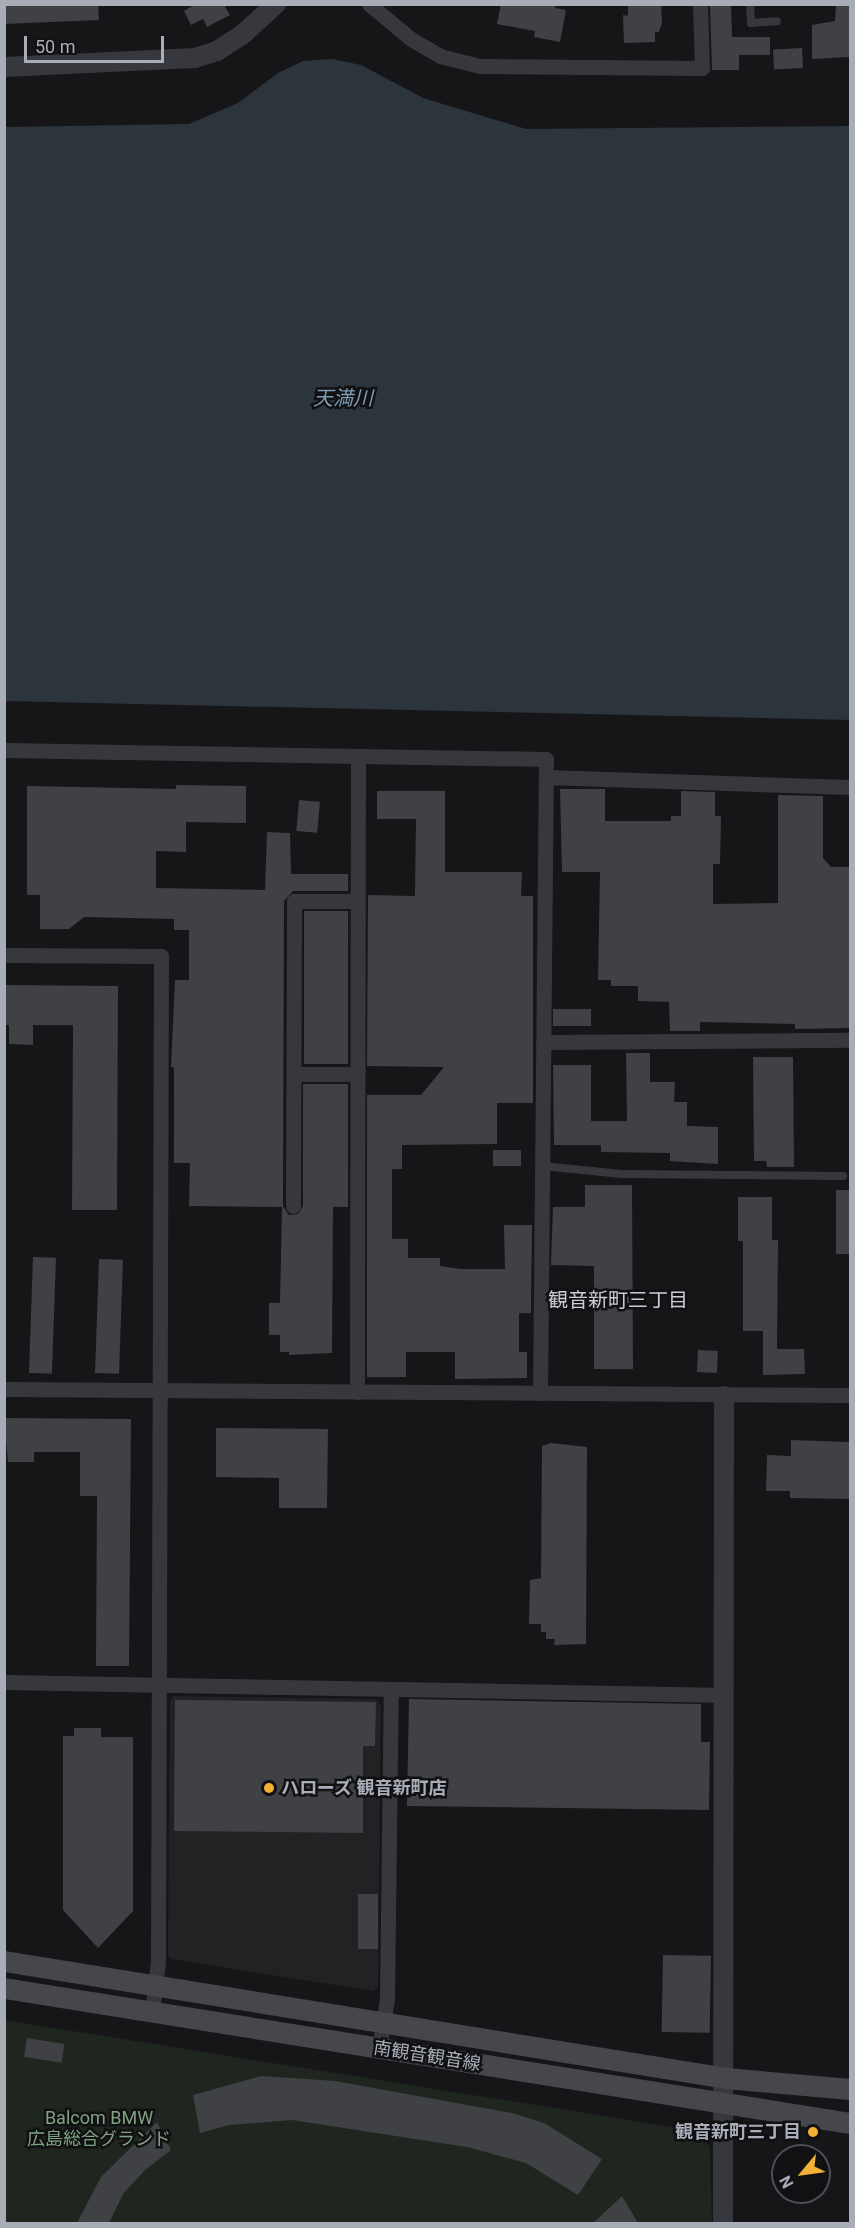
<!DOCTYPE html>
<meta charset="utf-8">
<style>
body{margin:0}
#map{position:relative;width:855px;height:2228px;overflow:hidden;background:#161618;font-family:Roboto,"Noto Sans JP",sans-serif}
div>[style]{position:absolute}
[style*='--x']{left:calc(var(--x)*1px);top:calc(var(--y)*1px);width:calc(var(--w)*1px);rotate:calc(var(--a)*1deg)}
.built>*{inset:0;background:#222225}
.green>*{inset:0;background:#1e261f}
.water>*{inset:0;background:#2c353c}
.building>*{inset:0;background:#404145;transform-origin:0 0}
.service>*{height:8px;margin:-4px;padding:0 4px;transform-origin:4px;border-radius:4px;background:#37383d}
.minor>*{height:15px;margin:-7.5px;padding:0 7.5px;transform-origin:7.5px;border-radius:7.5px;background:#37383d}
.tertiary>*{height:20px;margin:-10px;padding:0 10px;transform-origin:10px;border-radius:10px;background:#37383d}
.secondary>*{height:21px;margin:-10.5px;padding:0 10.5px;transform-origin:10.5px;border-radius:10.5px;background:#45474d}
.dots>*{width:16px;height:16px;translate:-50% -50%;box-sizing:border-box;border:3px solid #111113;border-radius:50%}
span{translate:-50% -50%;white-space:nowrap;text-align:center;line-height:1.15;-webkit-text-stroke:5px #111113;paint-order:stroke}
.poi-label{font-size:18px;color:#a8adb8;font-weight:700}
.left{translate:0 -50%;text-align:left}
.right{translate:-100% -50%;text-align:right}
.street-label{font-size:18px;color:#a8adb8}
.park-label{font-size:18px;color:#7fa381}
.water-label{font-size:20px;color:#7f9bb3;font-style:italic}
.neighbourhood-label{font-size:20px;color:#c9ccd4}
.frame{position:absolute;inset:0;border:6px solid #a8adb8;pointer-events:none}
.north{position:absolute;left:771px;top:2144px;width:60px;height:60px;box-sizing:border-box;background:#111113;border:2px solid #4d4f55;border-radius:50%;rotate:241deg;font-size:16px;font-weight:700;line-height:24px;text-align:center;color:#a8adb8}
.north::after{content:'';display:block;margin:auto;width:21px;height:27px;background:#f2b134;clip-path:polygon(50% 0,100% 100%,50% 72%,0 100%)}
.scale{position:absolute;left:24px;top:36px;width:140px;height:27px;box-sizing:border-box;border:3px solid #a8adb8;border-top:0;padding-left:8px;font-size:18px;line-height:21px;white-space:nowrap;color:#a8adb8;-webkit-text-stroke:4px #111113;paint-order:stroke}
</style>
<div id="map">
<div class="built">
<div style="clip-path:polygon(174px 1696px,375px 1699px,381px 1705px,378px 1987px,373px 1991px,171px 1959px,168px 1955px,170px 1700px)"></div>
</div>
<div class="green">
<div style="clip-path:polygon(4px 2020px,698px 2131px,710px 2147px,712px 2223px,5px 2223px)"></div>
</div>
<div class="water">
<div style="clip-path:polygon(332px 59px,361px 65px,423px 98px,526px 129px,850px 126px,850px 720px,5px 701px,5px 127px,189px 124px,238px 103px,278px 73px,303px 61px)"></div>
</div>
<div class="building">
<div style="clip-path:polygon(4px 4px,98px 4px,99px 20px,4px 24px)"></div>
<div style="clip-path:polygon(196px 4px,230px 4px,225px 7px,230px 15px,207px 27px,203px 19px,191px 25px,184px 11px)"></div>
<div style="clip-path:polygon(501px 4px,556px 4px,555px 8px,566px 10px,560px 42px,534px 37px,535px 31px,497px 24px)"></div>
<div style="clip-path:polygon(628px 4px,661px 4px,662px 23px,659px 32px,655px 32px,655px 42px,624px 43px,623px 15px,628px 16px)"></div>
<div style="clip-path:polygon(710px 4px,731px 4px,732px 37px,770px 37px,770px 55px,739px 55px,739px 70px,712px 70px)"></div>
<div style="clip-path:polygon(836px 4px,850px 4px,850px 57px,812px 59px,812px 25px,835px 21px)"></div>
<div style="left:802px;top:48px;width:20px;height:29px;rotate:87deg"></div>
<div style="clip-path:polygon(176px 785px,246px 786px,246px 823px,186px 822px,186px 852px,156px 851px,156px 888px,265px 890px,267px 832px,290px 833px,291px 874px,348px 874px,348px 891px,293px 891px,284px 901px,283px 1206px,289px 1215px,298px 1214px,303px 1206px,303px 1084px,348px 1084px,348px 1207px,333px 1207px,332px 1353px,289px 1355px,289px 1352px,280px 1352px,280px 1335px,269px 1335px,269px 1303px,280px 1303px,282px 1207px,189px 1206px,190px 1163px,174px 1163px,174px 1067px,171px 1067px,175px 980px,189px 980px,189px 930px,174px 930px,174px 919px,84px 917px,69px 929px,40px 929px,40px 895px,27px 895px,27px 786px,176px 789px)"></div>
<div style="clip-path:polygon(560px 789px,605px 789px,605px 821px,671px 821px,671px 816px,681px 816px,681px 791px,715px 792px,715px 816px,721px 816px,720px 864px,713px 864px,713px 904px,778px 903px,778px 795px,823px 796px,823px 858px,831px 867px,850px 867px,850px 1028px,795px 1029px,795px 1024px,700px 1022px,700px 1031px,670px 1031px,669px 1002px,638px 1001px,638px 986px,611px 986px,611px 980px,598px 980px,600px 872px,562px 872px)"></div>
<div style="clip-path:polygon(377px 791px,445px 791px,445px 872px,522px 872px,521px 896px,533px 896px,533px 1103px,497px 1103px,497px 1144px,402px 1145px,402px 1169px,392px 1169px,392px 1239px,408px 1239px,408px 1258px,440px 1258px,440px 1266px,460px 1269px,505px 1269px,504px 1225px,532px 1225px,531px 1313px,519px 1313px,519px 1352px,527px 1352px,527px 1378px,455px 1379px,455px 1352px,406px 1352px,406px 1377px,367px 1377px,367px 1095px,421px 1095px,444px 1067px,367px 1066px,368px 895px,415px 896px,416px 819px,377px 819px)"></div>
<div style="left:299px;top:800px;width:21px;height:31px;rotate:5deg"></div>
<div style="left:304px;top:911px;width:44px;height:153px"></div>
<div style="clip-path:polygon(4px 985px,118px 986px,117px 1210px,72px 1210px,73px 1025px,33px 1025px,33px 1045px,9px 1044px,9px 1025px,4px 1025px)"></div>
<div style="left:553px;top:1009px;width:38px;height:17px"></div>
<div style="clip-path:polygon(626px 1053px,650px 1053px,650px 1082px,675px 1082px,674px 1102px,687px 1102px,687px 1126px,718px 1127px,718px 1164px,670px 1161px,670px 1153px,601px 1152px,601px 1145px,554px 1145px,553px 1065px,591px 1065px,591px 1121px,627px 1121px)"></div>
<div style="clip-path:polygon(753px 1057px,793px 1057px,794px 1167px,767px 1167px,766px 1161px,754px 1161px)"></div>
<div style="left:493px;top:1150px;width:28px;height:16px"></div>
<div style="clip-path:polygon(585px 1185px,632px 1185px,633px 1369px,594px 1369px,594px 1266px,551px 1265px,553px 1207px,585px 1207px)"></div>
<div style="left:836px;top:1190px;width:14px;height:64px"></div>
<div style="clip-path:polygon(738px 1197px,772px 1197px,772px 1240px,778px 1240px,777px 1349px,804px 1349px,805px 1374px,763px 1375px,763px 1331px,743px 1331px,743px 1241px,738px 1241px)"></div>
<div style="left:33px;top:1257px;width:23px;height:116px;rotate:2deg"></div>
<div style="left:99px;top:1259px;width:24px;height:114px;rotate:2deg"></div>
<div style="left:698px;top:1350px;width:20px;height:22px;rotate:3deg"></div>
<div style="clip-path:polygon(4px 1418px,131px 1419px,129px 1666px,96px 1666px,97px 1496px,80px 1496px,80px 1452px,34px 1452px,34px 1462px,8px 1462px)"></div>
<div style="clip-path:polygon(216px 1428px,328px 1429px,327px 1508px,279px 1508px,279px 1478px,216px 1477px)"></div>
<div style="clip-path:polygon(791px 1440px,850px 1442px,850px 1499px,790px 1498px,790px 1491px,766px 1491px,767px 1455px,791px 1456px)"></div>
<div style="clip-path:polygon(551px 1443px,587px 1447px,586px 1644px,554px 1645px,555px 1639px,546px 1639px,546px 1632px,541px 1632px,541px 1624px,529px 1624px,530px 1580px,541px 1578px,542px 1446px)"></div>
<div style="clip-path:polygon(409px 1699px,701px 1704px,701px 1742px,710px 1742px,709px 1810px,407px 1806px)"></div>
<div style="clip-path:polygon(175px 1700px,376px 1702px,375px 1746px,363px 1746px,363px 1833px,174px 1831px)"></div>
<div style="clip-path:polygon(74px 1728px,101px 1728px,101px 1737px,133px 1737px,133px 1911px,98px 1948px,63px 1910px,63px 1736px,74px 1736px)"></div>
<div style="left:358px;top:1894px;width:20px;height:55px"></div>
<div style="left:663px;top:1955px;width:48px;height:77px;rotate:1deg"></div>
<div style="left:27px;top:2038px;width:38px;height:19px;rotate:9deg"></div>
<div style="clip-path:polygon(261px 2076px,335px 2081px,512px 2113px,544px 2123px,602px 2159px,578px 2195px,526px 2163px,467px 2147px,292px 2120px,229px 2125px,200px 2133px,193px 2095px)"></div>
<div style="clip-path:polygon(157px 2122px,171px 2150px,145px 2170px,123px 2194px,109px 2223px,77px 2223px,101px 2177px)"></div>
<div style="clip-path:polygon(622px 2196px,638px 2223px,593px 2223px)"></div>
</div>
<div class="service">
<div style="--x:750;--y:4;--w:19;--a:87"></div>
<div style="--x:751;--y:23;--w:26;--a:-4"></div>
<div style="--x:542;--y:1166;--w:80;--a:5.7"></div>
<div style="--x:622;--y:1174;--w:221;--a:0.5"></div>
</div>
<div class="minor">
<div style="--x:369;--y:4;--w:55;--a:39.8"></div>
<div style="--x:411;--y:39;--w:34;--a:30"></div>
<div style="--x:440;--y:56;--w:41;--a:14"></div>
<div style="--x:480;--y:66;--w:222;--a:0.5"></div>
<div style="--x:702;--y:68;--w:64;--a:-91.8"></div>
<div style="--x:4;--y:750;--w:542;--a:0.95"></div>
<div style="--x:546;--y:759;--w:634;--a:90.54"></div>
<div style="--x:546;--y:777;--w:304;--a:1.9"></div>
<div style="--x:4;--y:955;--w:157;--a:0.4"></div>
<div style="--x:161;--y:956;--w:1006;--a:90.17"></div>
<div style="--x:158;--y:1962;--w:50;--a:96.8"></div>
<div style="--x:543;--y:1042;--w:307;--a:-0.4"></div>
<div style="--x:294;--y:1074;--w:63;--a:0"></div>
<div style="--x:293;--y:1206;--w:305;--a:-89.8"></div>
<div style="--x:294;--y:901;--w:63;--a:0"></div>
<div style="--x:4;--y:1389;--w:846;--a:0.41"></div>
<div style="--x:357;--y:1392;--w:634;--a:-89.91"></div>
<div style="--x:4;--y:1682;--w:721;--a:1.03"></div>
<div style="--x:379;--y:2049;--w:51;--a:-80.9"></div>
<div style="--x:387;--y:1999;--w:308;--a:-89.3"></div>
</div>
<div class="tertiary">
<div style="--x:4;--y:67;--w:191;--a:-2.7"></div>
<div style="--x:195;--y:58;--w:23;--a:-18"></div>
<div style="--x:217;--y:51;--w:31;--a:-33"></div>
<div style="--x:243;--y:34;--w:45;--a:-42.3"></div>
<div style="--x:723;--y:2224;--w:828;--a:-89.93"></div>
</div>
<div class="secondary">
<div style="--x:4;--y:1961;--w:731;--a:9.2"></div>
<div style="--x:726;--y:2078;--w:124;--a:5.1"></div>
<div style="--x:4;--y:1988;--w:857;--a:9.07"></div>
</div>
<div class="dots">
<div style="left:269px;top:1788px;background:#f2b134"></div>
<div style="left:813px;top:2132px;background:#f2b134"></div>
</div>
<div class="poi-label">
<span class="left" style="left:281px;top:1788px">ハローズ 観音新町店</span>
<span class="right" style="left:801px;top:2132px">観音新町三丁目</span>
</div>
<div class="street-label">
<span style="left:427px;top:2056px;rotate:9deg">南観音観音線</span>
</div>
<div class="park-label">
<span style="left:99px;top:2129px">Balcom BMW<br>広島総合グランド</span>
</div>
<div class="water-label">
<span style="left:343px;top:398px">天満川</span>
</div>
<div class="neighbourhood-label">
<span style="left:618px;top:1300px">観音新町三丁目</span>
</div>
<div class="frame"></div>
<div class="north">N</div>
<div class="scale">50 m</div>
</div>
